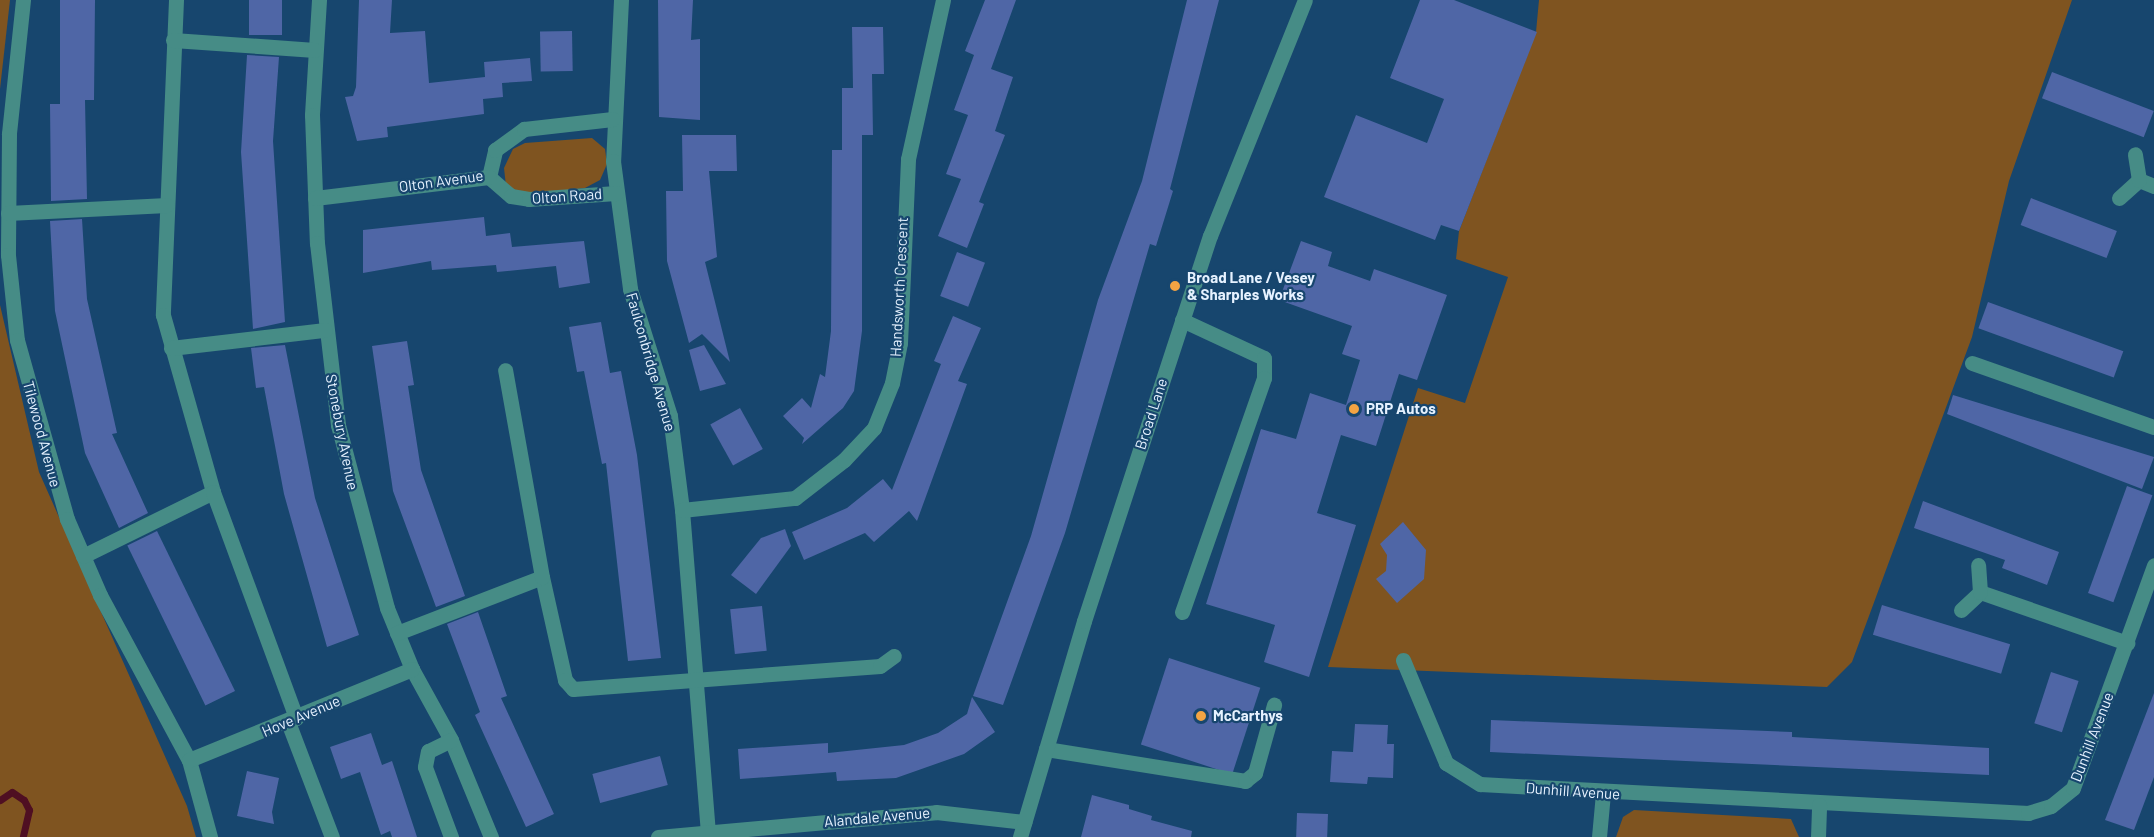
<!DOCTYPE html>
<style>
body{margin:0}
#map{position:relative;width:2154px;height:837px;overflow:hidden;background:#17466e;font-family:Barlow,sans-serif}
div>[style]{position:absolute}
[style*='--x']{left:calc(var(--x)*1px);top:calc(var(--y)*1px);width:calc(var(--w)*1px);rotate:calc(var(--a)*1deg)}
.green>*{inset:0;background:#7f5420}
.stream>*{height:7px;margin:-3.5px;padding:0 3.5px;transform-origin:3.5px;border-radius:3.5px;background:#4f0f22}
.building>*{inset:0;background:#4f66a6;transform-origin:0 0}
.minor>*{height:15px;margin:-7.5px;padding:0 7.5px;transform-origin:7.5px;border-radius:7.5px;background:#468c86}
.dots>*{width:16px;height:16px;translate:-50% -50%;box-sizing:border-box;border:3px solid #17466e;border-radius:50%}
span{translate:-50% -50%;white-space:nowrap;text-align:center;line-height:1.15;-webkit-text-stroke:4.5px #17466e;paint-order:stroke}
.street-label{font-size:15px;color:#e6f2ff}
.poi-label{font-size:15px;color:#e6f2ff;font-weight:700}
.left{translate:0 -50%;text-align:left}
</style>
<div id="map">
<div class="green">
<div style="clip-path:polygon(0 0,10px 0,0 89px)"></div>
<div style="clip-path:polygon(1539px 0,2072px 0,2009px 181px,1972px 337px,1852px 662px,1827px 687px,1328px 667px,1418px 388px,1465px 403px,1508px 277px,1456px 259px,1459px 231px,1536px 32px)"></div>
<div style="clip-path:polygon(592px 138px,605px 149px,607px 164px,600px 180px,585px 188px,525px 195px,506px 186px,504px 168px,513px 149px,525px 143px)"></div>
<div style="clip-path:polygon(0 305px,39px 472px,187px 806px,196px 837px,0 837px)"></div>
<div style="clip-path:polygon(1634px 810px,1791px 819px,1799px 837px,1616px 837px,1623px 817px)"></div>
</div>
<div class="stream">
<div style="--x:0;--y:800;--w:14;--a:-34"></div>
<div style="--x:12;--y:792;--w:14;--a:34"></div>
<div style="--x:24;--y:800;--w:11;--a:63"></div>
<div style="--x:29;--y:810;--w:28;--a:103"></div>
</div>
<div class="building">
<div style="clip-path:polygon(60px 0,95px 0,94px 100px,85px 100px,87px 199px,51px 201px,50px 104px,60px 104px)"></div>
<div style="left:249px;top:0;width:33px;height:35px"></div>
<div style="clip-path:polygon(359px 0,392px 0,390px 33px,425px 31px,429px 83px,485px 77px,484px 62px,530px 58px,532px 81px,502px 83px,503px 97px,483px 99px,484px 114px,387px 127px,388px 137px,357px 141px,345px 97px,353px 96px,356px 87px)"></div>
<div style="clip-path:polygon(658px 0,693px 0,691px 40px,700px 39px,700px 120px,659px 117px)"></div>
<div style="clip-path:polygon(985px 0,1016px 0,991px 69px,1013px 77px,995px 131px,1005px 135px,979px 202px,984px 204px,967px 248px,938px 236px,961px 179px,946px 174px,968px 115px,954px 110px,974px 55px,965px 51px)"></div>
<div style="clip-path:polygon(1187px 0,1219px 0,1170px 189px,1173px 191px,1156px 246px,1150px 244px,1065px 533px,1003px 705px,973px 696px,1031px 536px,1098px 300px,1142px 181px)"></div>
<div style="clip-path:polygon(1420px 0,1454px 0,1537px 32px,1459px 231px,1441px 225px,1435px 240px,1324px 197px,1356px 115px,1427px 143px,1444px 99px,1390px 78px)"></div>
<div style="clip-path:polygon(852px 27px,883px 27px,884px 74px,872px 74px,873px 135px,862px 135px,862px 331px,854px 391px,843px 408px,802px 444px,804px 438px,783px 416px,802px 398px,811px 408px,820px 374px,825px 377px,831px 331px,832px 150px,842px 150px,842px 88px,853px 88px)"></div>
<div style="left:572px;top:31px;width:40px;height:32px;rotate:89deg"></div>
<div style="clip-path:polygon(247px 55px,279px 57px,273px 141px,285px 322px,253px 329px,241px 152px)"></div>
<div style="left:2052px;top:72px;width:109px;height:28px;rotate:21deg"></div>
<div style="clip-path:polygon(682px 135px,736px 135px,737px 171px,709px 171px,717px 257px,705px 262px,730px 362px,702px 334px,689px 343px,667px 261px,666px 191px,683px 191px)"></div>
<div style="left:2031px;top:198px;width:92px;height:29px;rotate:21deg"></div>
<div style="clip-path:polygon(484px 217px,486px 236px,510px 233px,512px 247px,584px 241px,590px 283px,559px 288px,556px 266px,497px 272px,496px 265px,432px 270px,431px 261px,363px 273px,363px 230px)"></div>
<div style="clip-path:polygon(82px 219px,87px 299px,117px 433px,112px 434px,148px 513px,119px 528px,85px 453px,55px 311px,50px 221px)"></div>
<div style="clip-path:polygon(1301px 241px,1332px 252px,1328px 266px,1370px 281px,1374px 269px,1447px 295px,1417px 380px,1399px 374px,1376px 446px,1341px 435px,1317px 513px,1356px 525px,1309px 677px,1264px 662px,1275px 625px,1206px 604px,1261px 429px,1296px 439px,1310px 393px,1346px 405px,1360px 360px,1342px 354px,1352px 326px,1279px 300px)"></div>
<div style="left:957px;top:252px;width:30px;height:47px;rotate:21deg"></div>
<div style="left:1988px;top:302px;width:144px;height:28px;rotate:20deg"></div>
<div style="clip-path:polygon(953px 316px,981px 328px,958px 381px,967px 384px,917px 521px,909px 511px,874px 542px,865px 533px,804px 560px,792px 532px,847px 508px,883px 479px,892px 490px,941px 364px,934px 361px)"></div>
<div style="clip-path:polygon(601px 322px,610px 373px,621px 371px,637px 455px,661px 658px,628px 661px,606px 463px,602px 464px,584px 371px,577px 372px,569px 327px)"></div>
<div style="clip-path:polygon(407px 341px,414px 385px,408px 386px,421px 470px,465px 596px,436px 607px,393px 491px,372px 346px)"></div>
<div style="clip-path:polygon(285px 345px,315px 498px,359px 635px,327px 647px,284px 494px,264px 387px,256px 388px,251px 348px)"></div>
<div style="clip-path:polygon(704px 345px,726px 384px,700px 391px,689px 350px)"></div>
<div style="clip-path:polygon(1953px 395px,2154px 457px,2142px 489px,1947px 414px)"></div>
<div style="left:740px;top:408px;width:47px;height:34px;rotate:61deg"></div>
<div style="left:2127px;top:486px;width:27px;height:114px;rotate:20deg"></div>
<div style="clip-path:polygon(1923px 501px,2059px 552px,2047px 585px,2002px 568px,2005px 560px,1914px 528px)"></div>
<div style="clip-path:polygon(1403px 522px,1426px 550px,1424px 579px,1397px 603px,1376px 579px,1386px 571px,1387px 555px,1380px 544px)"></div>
<div style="clip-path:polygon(785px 529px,791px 546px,756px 594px,731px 575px,761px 538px)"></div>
<div style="left:157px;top:531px;width:178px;height:33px;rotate:64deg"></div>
<div style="left:1882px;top:605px;width:134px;height:31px;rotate:17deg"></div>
<div style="left:762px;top:606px;width:45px;height:32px;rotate:84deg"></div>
<div style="clip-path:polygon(478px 612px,507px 696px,501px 698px,554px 814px,526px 827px,475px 715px,480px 712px,447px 624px)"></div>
<div style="left:1169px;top:658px;width:96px;height:91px;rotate:18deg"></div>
<div style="left:2051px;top:672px;width:29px;height:54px;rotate:18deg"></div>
<div style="clip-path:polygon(2154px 693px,2154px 777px,2134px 830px,2105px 820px)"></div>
<div style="clip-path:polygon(972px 697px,995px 732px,964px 754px,896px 778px,837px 781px,836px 772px,740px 779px,738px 749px,828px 743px,828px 753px,904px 745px,938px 733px,967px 714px)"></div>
<div style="clip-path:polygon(1491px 720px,1792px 732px,1792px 737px,1989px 748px,1989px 775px,1490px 752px)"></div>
<div style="clip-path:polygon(1355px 724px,1388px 725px,1387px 744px,1394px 744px,1393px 778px,1368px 777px,1367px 784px,1330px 782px,1332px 751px,1353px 752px)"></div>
<div style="clip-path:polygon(371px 733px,382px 765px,392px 761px,417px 837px,392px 837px,390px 831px,381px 835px,360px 772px,341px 779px,330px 747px)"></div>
<div style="left:660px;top:756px;width:30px;height:70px;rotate:75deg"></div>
<div style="clip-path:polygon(247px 771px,279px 778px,272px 812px,274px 824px,237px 816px)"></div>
<div style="clip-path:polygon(1092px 795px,1129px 805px,1129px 809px,1152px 816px,1151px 820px,1192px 831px,1191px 837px,1081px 837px)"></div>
<div style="left:1297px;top:813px;width:31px;height:24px;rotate:2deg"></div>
</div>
<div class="minor">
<div style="--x:23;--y:0;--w:135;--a:96"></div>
<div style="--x:9;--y:134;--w:121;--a:90.5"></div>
<div style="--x:8;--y:255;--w:85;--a:84"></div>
<div style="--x:17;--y:340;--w:186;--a:74.4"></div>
<div style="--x:67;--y:519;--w:83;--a:66.5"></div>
<div style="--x:100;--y:595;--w:187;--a:61.7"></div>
<div style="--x:189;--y:760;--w:80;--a:74.7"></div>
<div style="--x:176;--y:0;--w:315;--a:92.4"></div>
<div style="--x:163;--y:315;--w:184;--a:74.2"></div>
<div style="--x:319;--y:0;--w:115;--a:93.5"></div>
<div style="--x:312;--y:115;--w:128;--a:87.8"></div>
<div style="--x:317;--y:243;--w:183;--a:83.4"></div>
<div style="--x:338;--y:425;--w:189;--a:75"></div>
<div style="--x:387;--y:608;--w:66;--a:67.7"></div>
<div style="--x:412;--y:669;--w:81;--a:61.2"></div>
<div style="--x:451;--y:740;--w:105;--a:67.6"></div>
<div style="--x:621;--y:0;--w:161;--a:92.8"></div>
<div style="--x:613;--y:161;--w:129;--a:82.4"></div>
<div style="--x:630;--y:289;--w:133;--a:72.5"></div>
<div style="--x:670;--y:416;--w:95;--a:82.7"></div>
<div style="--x:682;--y:510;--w:322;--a:85.4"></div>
<div style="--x:173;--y:40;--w:142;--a:4"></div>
<div style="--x:489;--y:177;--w:28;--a:-77"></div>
<div style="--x:495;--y:150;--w:36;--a:-36"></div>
<div style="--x:524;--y:129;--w:89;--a:-6.5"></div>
<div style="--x:489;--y:177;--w:29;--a:41"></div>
<div style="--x:511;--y:196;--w:18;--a:9"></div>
<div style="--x:529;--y:199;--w:87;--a:-3.9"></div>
<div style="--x:2139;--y:180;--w:16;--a:22"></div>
<div style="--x:315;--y:198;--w:175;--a:-6.9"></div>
<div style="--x:2119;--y:198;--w:27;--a:-42"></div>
<div style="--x:2139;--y:180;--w:26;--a:-99"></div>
<div style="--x:8;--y:213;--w:159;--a:-2.9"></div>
<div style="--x:1182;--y:320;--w:90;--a:24.9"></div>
<div style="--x:1264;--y:358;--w:20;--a:90"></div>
<div style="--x:1264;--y:378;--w:248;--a:109.3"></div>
<div style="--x:171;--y:348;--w:155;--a:-6.7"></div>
<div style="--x:1972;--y:363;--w:193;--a:19.4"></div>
<div style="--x:682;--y:510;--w:114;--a:-6.1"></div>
<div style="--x:795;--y:498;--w:62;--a:-37.8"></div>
<div style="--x:844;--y:460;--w:44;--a:-46.8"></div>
<div style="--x:874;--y:428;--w:48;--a:-68.2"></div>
<div style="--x:892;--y:383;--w:41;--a:-78.7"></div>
<div style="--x:900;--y:343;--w:184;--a:-87.5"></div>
<div style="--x:908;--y:159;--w:163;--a:-77.6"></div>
<div style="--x:83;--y:556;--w:145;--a:-26.2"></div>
<div style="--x:213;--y:492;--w:241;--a:69.8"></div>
<div style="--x:542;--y:577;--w:106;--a:77.4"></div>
<div style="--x:565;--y:680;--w:12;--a:48"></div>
<div style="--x:573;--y:689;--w:308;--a:-4.3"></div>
<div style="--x:880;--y:666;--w:17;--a:-36"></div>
<div style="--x:1980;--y:592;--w:156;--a:19.1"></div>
<div style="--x:1961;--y:610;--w:26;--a:-43"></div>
<div style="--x:1980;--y:592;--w:27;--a:-94"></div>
<div style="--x:397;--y:633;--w:155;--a:-21.1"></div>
<div style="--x:542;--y:577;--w:210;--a:-100.1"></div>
<div style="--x:1403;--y:660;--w:112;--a:67.3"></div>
<div style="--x:1446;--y:763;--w:40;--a:32"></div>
<div style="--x:1480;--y:784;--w:549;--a:3.03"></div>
<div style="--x:2028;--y:813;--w:24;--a:-17"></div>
<div style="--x:2051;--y:806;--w:28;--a:-39"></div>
<div style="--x:2073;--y:788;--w:237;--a:-70"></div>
<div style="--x:288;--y:722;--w:123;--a:69.1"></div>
<div style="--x:451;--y:740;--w:25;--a:154"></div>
<div style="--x:428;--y:751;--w:16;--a:101"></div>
<div style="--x:425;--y:767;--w:75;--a:69.6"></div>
<div style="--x:1046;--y:749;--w:202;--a:9.1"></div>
<div style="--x:1245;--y:781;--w:13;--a:-39"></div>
<div style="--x:1255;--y:773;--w:71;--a:-74.4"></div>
<div style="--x:189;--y:760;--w:241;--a:-22.2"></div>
<div style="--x:658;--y:837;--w:279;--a:-5.1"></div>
<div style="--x:936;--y:812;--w:89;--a:6.5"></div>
<div style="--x:1020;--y:837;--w:225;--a:-73.5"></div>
<div style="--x:1084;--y:621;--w:405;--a:-71.9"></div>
<div style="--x:1210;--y:236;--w:254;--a:-68.1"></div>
<div style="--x:1599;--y:837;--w:44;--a:-84.8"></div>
<div style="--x:1818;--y:837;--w:32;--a:-88"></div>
</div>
<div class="dots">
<div style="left:1175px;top:286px;background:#f3a443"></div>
<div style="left:1354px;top:409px;background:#f3a443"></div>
<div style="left:1201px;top:716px;background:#f3a443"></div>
</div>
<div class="street-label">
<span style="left:441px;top:181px;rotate:-8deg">Olton Avenue</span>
<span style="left:567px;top:196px;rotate:-4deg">Olton Road</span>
<span style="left:899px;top:287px;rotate:-87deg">Handsworth Crescent</span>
<span style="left:651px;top:362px;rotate:74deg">Faulconbridge Avenue</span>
<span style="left:1151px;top:414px;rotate:-72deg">Broad Lane</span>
<span style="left:342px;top:432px;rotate:79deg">Stonebury Avenue</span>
<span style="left:42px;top:434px;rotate:75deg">Tilewood Avenue</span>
<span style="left:301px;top:716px;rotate:-23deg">Hove Avenue</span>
<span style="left:2092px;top:737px;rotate:-69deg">Dunhill Avenue</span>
<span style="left:1573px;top:791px;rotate:4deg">Dunhill Avenue</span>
<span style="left:877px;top:817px;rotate:-5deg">Alandale Avenue</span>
</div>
<div class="poi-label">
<span class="left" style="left:1187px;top:286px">Broad Lane / Vesey<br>&amp; Sharples Works</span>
<span class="left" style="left:1366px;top:409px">PRP Autos</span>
<span class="left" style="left:1213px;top:716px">McCarthys</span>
</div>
</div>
